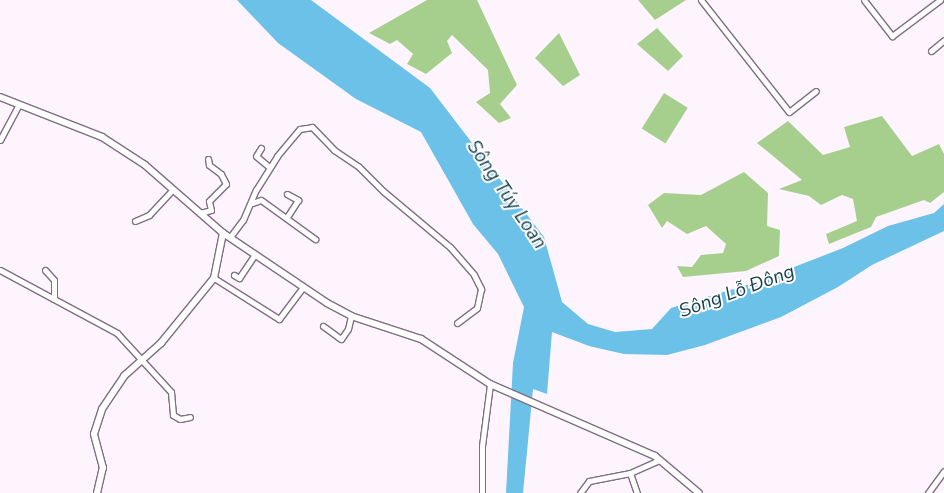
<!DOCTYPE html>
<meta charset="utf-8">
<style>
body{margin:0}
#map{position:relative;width:944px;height:493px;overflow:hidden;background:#fdf4fe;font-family:"Nunito Sans",sans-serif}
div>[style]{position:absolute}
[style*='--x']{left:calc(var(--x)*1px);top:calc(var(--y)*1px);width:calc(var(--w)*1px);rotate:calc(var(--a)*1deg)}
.forest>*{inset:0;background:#a6cf8d;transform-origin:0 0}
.water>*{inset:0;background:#6cc1e8}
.roads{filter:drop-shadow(1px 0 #816d83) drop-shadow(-1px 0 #816d83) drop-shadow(0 1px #816d83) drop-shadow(0 -1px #816d83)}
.minor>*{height:5px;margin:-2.5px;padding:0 2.5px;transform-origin:2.5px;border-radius:2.5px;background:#fff}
.tertiary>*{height:6px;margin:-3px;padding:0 3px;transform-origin:3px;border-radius:3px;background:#fff}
span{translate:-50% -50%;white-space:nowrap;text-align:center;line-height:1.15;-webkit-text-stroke:4px #fff;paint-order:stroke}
.water-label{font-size:19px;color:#163d4d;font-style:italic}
</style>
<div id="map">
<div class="forest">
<div style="clip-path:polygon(427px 0,477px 0,517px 85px,500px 104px,511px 118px,499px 123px,476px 102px,490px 93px,488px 70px,452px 35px,447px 41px,452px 53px,426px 74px,407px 64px,413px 54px,397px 40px,390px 44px,369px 33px)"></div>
<div style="clip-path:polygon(638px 0,686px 0,655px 20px)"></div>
<div style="clip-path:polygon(657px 28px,683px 56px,668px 71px,637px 44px)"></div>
<div style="clip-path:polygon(559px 33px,580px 75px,563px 86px,535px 58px)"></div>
<div style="left:664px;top:93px;width:28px;height:42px;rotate:32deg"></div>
<div style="clip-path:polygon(882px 116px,912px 156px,939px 144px,944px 154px,944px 192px,930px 203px,924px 200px,876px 217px,871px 227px,829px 244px,826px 234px,857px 221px,853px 199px,842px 195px,821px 205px,809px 196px,779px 189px,802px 180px,757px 143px,788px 121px,823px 155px,850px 147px,844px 127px)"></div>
<div style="clip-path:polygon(744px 172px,768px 193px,767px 226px,780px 230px,779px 256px,746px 271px,683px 277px,677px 266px,692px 267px,701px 255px,723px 253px,726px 244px,706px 226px,687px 234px,667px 221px,662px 228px,648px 205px,664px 193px,701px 195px)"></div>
</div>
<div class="water">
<div style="clip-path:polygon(237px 0,311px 0,430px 88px,544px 237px,562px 302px,588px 324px,615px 332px,652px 329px,671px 308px,753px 283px,843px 248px,888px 226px,934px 213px,944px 204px,944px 231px,872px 265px,838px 287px,781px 317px,705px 345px,667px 355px,624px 354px,589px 346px,552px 332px,547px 394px,533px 389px,523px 493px,506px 493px,513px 363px,524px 307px,498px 254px,473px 224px,421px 132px,356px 99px,278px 43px)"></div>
</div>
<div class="roads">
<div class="minor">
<div style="--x:701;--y:0;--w:142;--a:51.8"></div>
<div style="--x:789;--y:112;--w:34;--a:-38"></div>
<div style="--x:864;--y:0;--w:46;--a:52.1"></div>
<div style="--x:892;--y:36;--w:60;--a:-36.9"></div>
<div style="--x:931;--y:51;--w:17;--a:-40"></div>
<div style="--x:0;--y:140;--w:38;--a:-62"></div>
<div style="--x:261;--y:148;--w:9;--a:122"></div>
<div style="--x:256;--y:156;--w:17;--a:40"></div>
<div style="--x:287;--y:194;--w:13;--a:29"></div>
<div style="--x:298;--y:200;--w:20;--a:123"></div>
<div style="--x:252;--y:203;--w:9;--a:-18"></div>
<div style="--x:261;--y:200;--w:67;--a:35.8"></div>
<div style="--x:200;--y:213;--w:11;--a:-15"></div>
<div style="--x:211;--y:210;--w:9;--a:-103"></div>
<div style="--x:209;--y:201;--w:24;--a:-45"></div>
<div style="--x:226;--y:184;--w:11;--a:-117"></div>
<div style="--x:221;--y:174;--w:15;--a:-143"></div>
<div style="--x:209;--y:165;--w:6;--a:-99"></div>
<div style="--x:135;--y:221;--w:15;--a:-23"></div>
<div style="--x:149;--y:215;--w:35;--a:-47"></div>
<div style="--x:230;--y:237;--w:21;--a:-53"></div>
<div style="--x:243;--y:220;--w:33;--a:-67"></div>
<div style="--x:256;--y:190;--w:40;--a:-58"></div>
<div style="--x:277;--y:156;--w:35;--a:-50"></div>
<div style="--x:300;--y:129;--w:12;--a:-9"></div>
<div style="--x:312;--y:127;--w:32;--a:46"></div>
<div style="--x:334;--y:150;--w:30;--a:34"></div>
<div style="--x:359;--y:167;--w:34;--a:45"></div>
<div style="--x:383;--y:191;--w:87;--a:39.9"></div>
<div style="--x:450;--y:247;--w:37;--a:49"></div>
<div style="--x:474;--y:275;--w:16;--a:63"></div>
<div style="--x:481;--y:289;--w:19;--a:102"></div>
<div style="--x:477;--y:308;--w:25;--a:143"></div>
<div style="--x:0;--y:270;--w:133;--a:28.3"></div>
<div style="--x:117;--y:333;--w:80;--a:47.5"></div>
<div style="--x:171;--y:392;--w:23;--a:85"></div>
<div style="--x:173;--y:415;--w:8;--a:30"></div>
<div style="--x:180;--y:419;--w:10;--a:-11"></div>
<div style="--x:45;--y:270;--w:13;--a:48"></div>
<div style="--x:54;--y:280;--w:19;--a:90"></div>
<div style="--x:234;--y:275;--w:6;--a:31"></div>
<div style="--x:239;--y:278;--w:29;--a:-56"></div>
<div style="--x:214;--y:278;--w:77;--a:32.2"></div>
<div style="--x:279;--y:319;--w:40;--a:-53"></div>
<div style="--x:323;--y:326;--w:22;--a:36"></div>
<div style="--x:341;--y:339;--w:12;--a:-55"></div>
<div style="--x:348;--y:329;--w:13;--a:-77"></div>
<div style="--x:630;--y:473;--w:21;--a:71"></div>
<div style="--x:482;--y:493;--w:47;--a:-90"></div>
<div style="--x:482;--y:446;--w:63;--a:-82.6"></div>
<div style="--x:580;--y:493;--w:15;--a:-53"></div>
<div style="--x:589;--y:481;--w:42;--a:-11"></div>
<div style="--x:630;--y:473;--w:32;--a:-24"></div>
<div style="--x:928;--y:493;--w:27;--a:-54"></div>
</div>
<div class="tertiary">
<div style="--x:0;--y:97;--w:110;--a:21.4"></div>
<div style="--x:102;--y:137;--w:51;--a:33.1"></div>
<div style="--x:145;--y:165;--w:103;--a:41.1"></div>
<div style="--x:223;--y:233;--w:125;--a:33.9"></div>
<div style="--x:327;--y:303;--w:27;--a:28"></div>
<div style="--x:351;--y:316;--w:74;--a:18.2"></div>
<div style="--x:421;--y:339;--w:82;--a:33.1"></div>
<div style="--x:490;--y:384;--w:180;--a:23.6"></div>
<div style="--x:655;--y:456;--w:57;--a:40.1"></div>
<div style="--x:97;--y:493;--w:26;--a:-77"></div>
<div style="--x:103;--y:468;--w:35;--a:-105"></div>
<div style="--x:94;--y:434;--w:26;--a:-72"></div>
<div style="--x:102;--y:409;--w:40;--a:-56"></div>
<div style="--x:124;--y:376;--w:50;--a:-41.7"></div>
<div style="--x:161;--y:343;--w:84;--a:-50.8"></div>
<div style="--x:214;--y:278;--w:46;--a:-78.7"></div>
</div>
</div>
<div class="water-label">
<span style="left:506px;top:195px;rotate:56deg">Sông Túy Loan</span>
<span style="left:737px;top:292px;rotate:-20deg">Sông Lỗ Đông</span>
</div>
</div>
